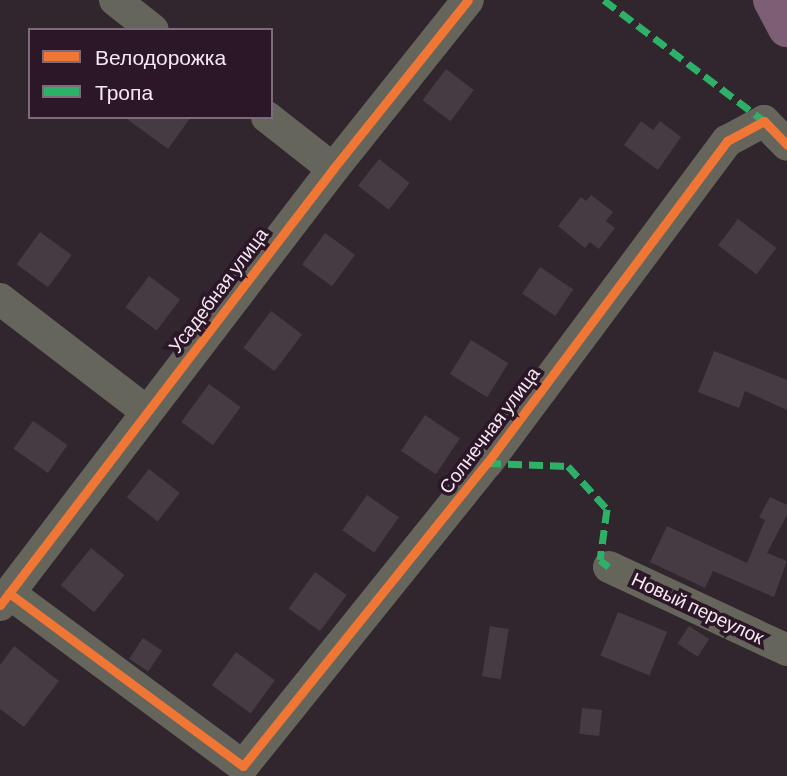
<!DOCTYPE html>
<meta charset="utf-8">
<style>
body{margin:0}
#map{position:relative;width:787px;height:776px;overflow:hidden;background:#31262e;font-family:Barlow,sans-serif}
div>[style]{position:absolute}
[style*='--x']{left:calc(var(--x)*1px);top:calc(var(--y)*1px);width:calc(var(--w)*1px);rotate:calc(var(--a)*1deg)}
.river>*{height:38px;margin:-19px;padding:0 19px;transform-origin:19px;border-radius:19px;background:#7c5e75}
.building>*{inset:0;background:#463b43;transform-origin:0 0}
.minor>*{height:32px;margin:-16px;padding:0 16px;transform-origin:16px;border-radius:16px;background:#66655b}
.quiet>*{height:7px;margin-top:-3.5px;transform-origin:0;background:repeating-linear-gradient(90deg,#2db169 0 14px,transparent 0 21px)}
.cycleway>*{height:9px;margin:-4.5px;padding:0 4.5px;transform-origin:4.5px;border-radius:4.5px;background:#f07635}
span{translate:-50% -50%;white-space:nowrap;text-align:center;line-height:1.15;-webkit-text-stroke:7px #2b1727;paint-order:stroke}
.street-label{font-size:19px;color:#f6e8f3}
.legend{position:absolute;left:28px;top:28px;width:245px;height:91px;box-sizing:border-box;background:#2b1727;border:2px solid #7c6b79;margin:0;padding:9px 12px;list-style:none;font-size:21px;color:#f6e8f3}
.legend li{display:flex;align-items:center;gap:14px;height:35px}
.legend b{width:35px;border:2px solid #7c6b79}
</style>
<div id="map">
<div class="river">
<div style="--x:772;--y:0;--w:32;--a:62"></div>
</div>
<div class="building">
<div style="left:446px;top:69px;width:35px;height:39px;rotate:37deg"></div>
<div style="clip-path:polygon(124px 117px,191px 117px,168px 149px)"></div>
<div style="clip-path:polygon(641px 121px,653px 130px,660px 121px,681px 137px,658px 170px,624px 145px)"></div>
<div style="left:379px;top:159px;width:39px;height:34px;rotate:38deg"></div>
<div style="clip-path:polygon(591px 195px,613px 212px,606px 221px,615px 228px,599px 249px,590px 242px,585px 248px,558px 226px,581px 197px,586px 201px)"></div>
<div style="left:738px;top:219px;width:48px;height:33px;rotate:37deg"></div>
<div style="left:40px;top:232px;width:39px;height:40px;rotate:36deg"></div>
<div style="left:325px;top:233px;width:37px;height:39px;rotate:36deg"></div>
<div style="left:540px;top:267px;width:40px;height:32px;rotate:34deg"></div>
<div style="left:149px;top:276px;width:39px;height:39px;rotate:37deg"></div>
<div style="left:271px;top:311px;width:39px;height:46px;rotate:37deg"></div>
<div style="left:471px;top:340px;width:44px;height:40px;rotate:32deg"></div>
<div style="clip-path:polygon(714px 351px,787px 380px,787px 410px,745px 391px,739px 408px,698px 392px)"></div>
<div style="left:209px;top:384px;width:39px;height:47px;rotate:36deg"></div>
<div style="left:425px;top:415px;width:42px;height:43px;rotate:34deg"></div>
<div style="left:33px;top:421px;width:42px;height:34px;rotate:35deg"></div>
<div style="left:149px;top:469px;width:39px;height:36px;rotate:38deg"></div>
<div style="left:367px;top:495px;width:39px;height:43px;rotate:35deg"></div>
<div style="clip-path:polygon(770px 497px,787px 505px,787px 515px,767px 553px,787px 561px,774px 597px,713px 571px,705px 588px,650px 562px,667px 526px,747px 563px,765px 520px,759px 517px)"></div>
<div style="left:91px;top:548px;width:43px;height:48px;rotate:39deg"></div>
<div style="left:315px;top:572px;width:39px;height:45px;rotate:36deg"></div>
<div style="left:618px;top:612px;width:53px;height:47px;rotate:22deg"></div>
<div style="left:490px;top:626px;width:19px;height:51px;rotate:9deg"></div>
<div style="left:689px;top:626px;width:24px;height:21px;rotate:33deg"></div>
<div style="left:143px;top:638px;width:23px;height:25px;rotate:34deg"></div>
<div style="clip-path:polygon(14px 646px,59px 681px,24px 727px,0 709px,0 665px)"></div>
<div style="left:236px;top:652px;width:48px;height:41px;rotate:36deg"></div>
<div style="left:582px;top:708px;width:20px;height:26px;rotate:6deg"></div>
</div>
<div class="minor">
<div style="--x:115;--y:0;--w:48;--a:38.3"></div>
<div style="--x:267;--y:117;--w:84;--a:38.2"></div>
<div style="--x:0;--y:299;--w:185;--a:37.5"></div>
<div style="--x:609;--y:567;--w:196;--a:25"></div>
<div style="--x:9;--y:593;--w:291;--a:36.5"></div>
<div style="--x:243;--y:766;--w:389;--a:-51.2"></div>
<div style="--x:487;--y:463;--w:402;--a:-53.3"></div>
<div style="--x:727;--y:141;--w:42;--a:-28.4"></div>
<div style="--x:764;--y:121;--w:33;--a:46"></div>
<div style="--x:0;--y:605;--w:549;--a:-52.63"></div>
<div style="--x:333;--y:169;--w:216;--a:-51.4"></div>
</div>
<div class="quiet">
<div style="--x:604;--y:0;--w:201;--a:37.1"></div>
<div style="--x:487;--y:463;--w:81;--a:2.1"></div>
<div style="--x:568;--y:466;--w:58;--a:47.8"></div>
<div style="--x:607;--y:509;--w:51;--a:97.8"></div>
<div style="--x:600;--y:560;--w:11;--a:38"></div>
</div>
<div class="cycleway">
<div style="--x:9;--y:593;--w:291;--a:36.5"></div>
<div style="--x:243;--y:766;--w:389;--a:-51.2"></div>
<div style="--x:487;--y:463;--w:402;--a:-53.3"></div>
<div style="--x:727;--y:141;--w:42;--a:-28.4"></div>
<div style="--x:764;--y:121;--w:33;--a:46"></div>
<div style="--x:0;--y:605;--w:549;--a:-52.63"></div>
<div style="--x:333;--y:169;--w:216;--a:-51.4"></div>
</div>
<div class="street-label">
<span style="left:218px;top:290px;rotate:-53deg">Усадебная улица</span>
<span style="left:489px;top:430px;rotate:-53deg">Солнечная улица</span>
<span style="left:698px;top:608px;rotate:25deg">Новый переулок</span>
</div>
<ul class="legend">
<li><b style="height:9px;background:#f07635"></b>Велодорожка</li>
<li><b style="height:9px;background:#2db169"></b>Тропа</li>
</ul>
</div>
